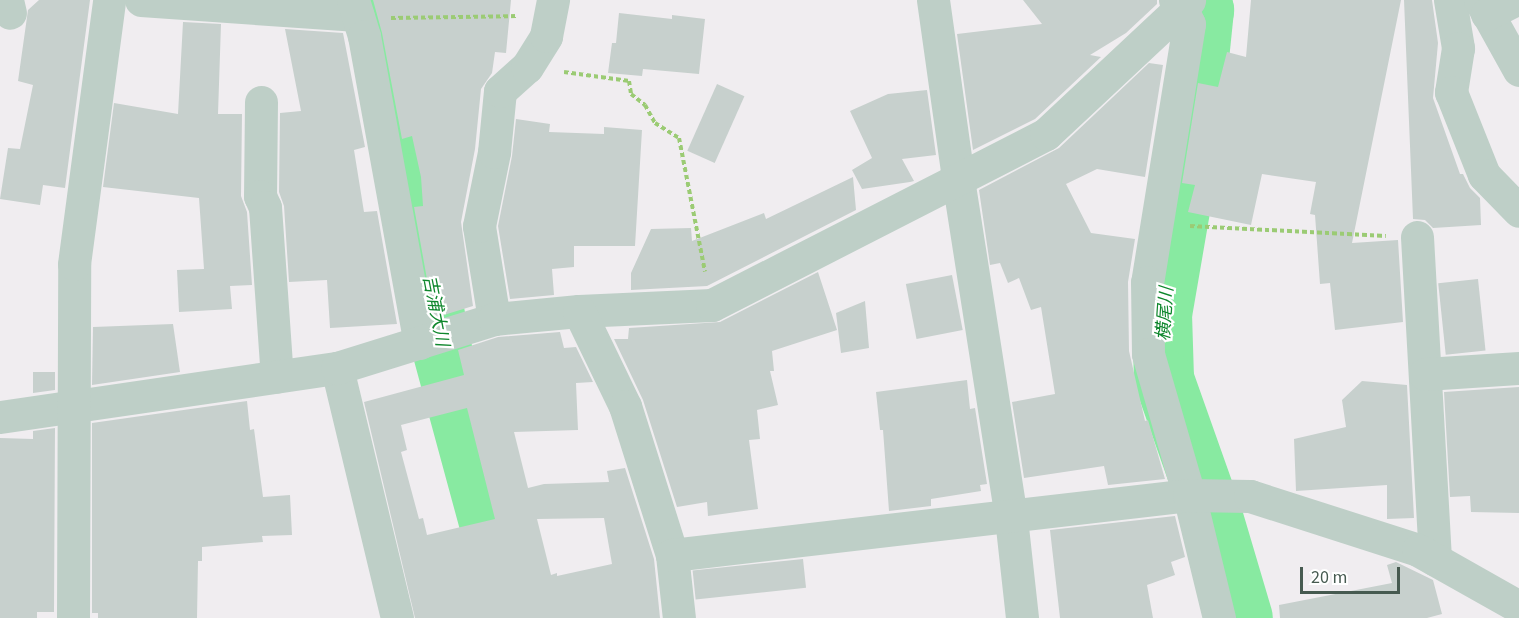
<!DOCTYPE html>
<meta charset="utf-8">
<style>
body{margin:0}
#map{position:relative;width:1519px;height:618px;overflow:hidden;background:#f0edf0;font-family:"Source Sans 3","Noto Sans JP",sans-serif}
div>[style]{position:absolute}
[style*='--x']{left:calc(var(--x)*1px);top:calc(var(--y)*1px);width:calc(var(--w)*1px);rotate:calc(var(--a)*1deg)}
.river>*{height:60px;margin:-30px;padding:0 30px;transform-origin:30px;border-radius:30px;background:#88eaa1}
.building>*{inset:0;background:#c7d0cd;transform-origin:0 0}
.path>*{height:4px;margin-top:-2px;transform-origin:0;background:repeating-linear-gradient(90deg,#9bcb74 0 4.5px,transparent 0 7.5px)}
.minor>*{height:33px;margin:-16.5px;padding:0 16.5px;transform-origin:16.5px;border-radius:16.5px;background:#becfc7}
span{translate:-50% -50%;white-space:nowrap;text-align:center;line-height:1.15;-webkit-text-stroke:4.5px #fff;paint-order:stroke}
.water-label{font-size:18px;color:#0f872d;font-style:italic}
.scale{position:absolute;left:1300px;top:567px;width:100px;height:27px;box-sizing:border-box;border:3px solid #465a50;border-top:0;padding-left:8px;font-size:18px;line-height:21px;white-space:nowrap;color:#465a50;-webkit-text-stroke:4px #fff;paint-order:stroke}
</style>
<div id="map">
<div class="river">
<div style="--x:368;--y:0;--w:27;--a:70"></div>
<div style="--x:377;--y:25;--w:162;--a:77.9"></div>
<div style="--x:411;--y:183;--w:162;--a:79.7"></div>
<div style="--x:440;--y:342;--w:286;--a:74.8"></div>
<div style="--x:1198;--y:0;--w:12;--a:59"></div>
<div style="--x:1204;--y:10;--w:155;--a:95.9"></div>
<div style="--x:1188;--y:164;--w:152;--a:99.8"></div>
<div style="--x:1162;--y:314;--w:65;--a:88.2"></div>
<div style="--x:1164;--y:379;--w:146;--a:70.5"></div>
<div style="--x:1213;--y:517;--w:105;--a:73.5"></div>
</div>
<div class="building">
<div style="clip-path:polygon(39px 0,90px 0,65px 188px,43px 185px,40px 205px,0 199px,8px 148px,20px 149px,33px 85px,18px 81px,28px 10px)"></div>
<div style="clip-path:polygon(373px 0,511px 0,506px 53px,495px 52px,492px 73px,481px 89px,475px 149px,461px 222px,473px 306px,434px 318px,414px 207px,423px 206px,421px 177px,412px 136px,402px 139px,382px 33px)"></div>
<div style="clip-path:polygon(1023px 0,1157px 0,1157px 4px,1126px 33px,1090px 55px,1101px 57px,1035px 119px,973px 150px,957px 34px,1042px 24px)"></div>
<div style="clip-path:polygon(1251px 0,1401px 0,1352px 243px,1398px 240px,1403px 322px,1335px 330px,1330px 283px,1320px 284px,1315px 215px,1310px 214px,1316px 182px,1262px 174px,1251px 225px,1188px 212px,1195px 185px,1182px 183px,1198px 83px,1218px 87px,1227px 52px,1246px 57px)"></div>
<div style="clip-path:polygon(1404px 0,1432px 0,1438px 43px,1433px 98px,1460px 174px,1463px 174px,1470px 188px,1480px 198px,1481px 225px,1433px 228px,1425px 220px,1413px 219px)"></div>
<div style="clip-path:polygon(619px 13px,672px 19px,672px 15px,705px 19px,699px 74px,643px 69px,642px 76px,608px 73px,612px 43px,616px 43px)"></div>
<div style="clip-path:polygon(183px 22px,221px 24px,218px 114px,242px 114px,241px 196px,247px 212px,252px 285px,230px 286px,232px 309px,179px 312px,177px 270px,204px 269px,199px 198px,103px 187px,114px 103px,178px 114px)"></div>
<div style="clip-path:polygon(285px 29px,343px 33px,365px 147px,354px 150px,364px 212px,377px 211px,397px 324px,330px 328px,327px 280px,289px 282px,284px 206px,279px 192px,280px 113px,301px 111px)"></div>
<div style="clip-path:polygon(1149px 63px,1163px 65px,1145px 177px,1097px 169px,1066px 184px,1091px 233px,1135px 239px,1128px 282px,1129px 351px,1145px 421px,1148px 420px,1165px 479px,1108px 485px,1104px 466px,1024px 478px,1012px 402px,1055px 394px,1041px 307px,1031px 310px,1019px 278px,1008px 283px,1000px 263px,990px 265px,979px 190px,1059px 148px)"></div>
<div style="left:717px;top:84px;width:30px;height:73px;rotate:24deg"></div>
<div style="clip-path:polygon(927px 90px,936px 155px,902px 159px,914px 181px,910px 182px,862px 189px,852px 170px,872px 158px,850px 111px,888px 94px)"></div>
<div style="clip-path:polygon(516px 119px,550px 124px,549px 132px,604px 134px,604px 127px,642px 130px,635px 246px,574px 246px,574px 267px,552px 269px,554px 295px,510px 299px,498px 226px,512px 156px)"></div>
<div style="clip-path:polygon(853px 177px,856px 210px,707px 286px,631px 290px,631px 273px,651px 229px,691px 228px,692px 241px,764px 213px,766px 219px)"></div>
<div style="clip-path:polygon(818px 272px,837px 330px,772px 351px,774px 371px,770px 371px,778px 405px,757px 410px,760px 439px,749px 440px,758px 509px,708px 516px,707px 502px,677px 507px,643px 400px,614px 339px,628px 339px,629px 328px,720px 322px)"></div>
<div style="left:952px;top:275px;width:56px;height:47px;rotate:79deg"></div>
<div style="left:1478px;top:279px;width:72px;height:40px;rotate:84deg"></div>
<div style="clip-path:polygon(865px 301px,869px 348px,841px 353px,836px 313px)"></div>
<div style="clip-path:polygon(173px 324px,180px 372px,92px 385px,93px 327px)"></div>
<div style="clip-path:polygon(evenodd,560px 332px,564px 348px,576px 347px,593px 382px,576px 383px,578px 430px,514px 432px,528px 488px,544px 484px,609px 482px,607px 471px,625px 468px,654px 559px,660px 618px,415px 618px,364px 402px,464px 375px,458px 350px,498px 337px,560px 332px,467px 408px,495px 519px,427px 535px,423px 518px,419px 519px,401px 452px,407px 450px,401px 425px,467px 408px,560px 332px,604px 518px,612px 564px,557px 576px,557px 573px,551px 575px,537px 519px,604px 518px)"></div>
<div style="clip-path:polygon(33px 372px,55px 372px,55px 390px,33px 393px)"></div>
<div style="clip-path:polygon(967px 380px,970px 409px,975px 408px,987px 484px,980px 485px,981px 491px,931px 499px,931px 506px,889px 511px,883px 430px,880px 430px,876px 392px)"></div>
<div style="clip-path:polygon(1362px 381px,1407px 385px,1414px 518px,1387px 519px,1387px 485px,1296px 491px,1294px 439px,1346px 427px,1342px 400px)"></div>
<div style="clip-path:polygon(1519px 387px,1519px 513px,1471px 512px,1470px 496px,1450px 497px,1444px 392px)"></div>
<div style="clip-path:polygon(247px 401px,250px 430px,254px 429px,263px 497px,290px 495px,292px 535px,262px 536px,263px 542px,202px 547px,202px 561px,198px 561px,197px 618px,98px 618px,98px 613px,92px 613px,92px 423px)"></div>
<div style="clip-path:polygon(55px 428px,54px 612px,37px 612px,37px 618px,0 618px,0 438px,33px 439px,33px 431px)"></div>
<div style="clip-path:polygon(1175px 516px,1185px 557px,1171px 562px,1175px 575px,1147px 585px,1153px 618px,1060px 618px,1050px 530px)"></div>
<div style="left:803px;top:559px;width:29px;height:111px;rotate:84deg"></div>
<div style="clip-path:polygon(1396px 562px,1433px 580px,1442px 614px,1427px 618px,1280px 618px,1279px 605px,1392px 583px,1387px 565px)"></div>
</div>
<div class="path">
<div style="--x:391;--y:18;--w:125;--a:-0.9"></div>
<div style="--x:564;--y:72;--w:66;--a:7.9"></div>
<div style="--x:629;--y:81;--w:13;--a:81"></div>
<div style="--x:631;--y:94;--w:18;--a:38"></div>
<div style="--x:645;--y:105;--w:21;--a:61"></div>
<div style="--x:655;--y:123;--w:28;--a:32"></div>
<div style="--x:679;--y:138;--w:136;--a:79"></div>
<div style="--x:1190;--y:226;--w:196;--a:2.9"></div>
</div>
<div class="minor">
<div style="--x:7;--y:0;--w:13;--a:77"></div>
<div style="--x:141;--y:0;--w:217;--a:4"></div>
<div style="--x:353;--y:0;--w:38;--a:73"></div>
<div style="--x:364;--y:36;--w:312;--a:79.7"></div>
<div style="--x:933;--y:0;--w:181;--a:82"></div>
<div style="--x:958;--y:179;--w:343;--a:81.1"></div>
<div style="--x:1011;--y:518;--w:101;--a:83.7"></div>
<div style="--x:1175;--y:0;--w:6;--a:39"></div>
<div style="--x:1180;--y:4;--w:22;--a:66"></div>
<div style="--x:1189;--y:24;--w:261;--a:99.2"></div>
<div style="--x:1147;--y:282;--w:72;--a:89.2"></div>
<div style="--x:1148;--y:354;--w:147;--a:73.8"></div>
<div style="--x:1189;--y:495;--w:127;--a:76.3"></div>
<div style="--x:1450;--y:0;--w:49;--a:80.5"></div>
<div style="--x:1458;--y:48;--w:45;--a:99"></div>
<div style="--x:1451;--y:92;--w:89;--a:68.3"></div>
<div style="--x:1484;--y:175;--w:50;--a:45.8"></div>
<div style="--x:1480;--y:0;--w:80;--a:60.9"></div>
<div style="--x:1487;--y:14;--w:31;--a:-27"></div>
<div style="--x:261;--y:102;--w:94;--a:90.6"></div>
<div style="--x:260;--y:196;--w:12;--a:66"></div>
<div style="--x:265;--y:207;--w:170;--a:86"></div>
<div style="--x:1417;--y:237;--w:323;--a:86.8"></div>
<div style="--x:579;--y:311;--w:133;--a:-2.6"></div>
<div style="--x:712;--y:305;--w:375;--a:-27.1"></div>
<div style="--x:1046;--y:134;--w:196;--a:-43.1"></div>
<div style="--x:494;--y:319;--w:94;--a:-99.2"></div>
<div style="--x:479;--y:226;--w:76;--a:-78.5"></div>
<div style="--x:494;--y:152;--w:61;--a:-84.4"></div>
<div style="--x:500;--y:91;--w:36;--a:-42"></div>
<div style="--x:527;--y:67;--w:36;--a:-58"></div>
<div style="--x:546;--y:36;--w:37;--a:-79"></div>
<div style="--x:337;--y:368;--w:257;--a:76.5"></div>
<div style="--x:1425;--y:374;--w:94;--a:-3.7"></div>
<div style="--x:0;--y:417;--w:341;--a:-8.3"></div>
<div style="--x:337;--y:368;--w:164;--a:-17.3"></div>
<div style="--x:494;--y:319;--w:85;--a:-5.4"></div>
<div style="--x:579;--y:311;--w:106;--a:64.2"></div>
<div style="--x:625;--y:406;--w:156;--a:72.5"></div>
<div style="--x:672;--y:555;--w:63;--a:83.7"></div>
<div style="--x:672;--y:555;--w:520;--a:-6.62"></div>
<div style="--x:1189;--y:495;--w:61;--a:0.9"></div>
<div style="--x:1250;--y:496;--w:176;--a:17.8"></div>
<div style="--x:1418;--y:550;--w:116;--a:29.4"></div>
<div style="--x:73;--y:618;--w:354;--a:-89.8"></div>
<div style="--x:74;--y:264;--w:266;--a:-82.4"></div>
</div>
<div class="water-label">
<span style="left:435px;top:311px;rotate:79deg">吉浦大川</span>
<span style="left:1166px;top:314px;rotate:-86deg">横尾川</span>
</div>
<div class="scale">20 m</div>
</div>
